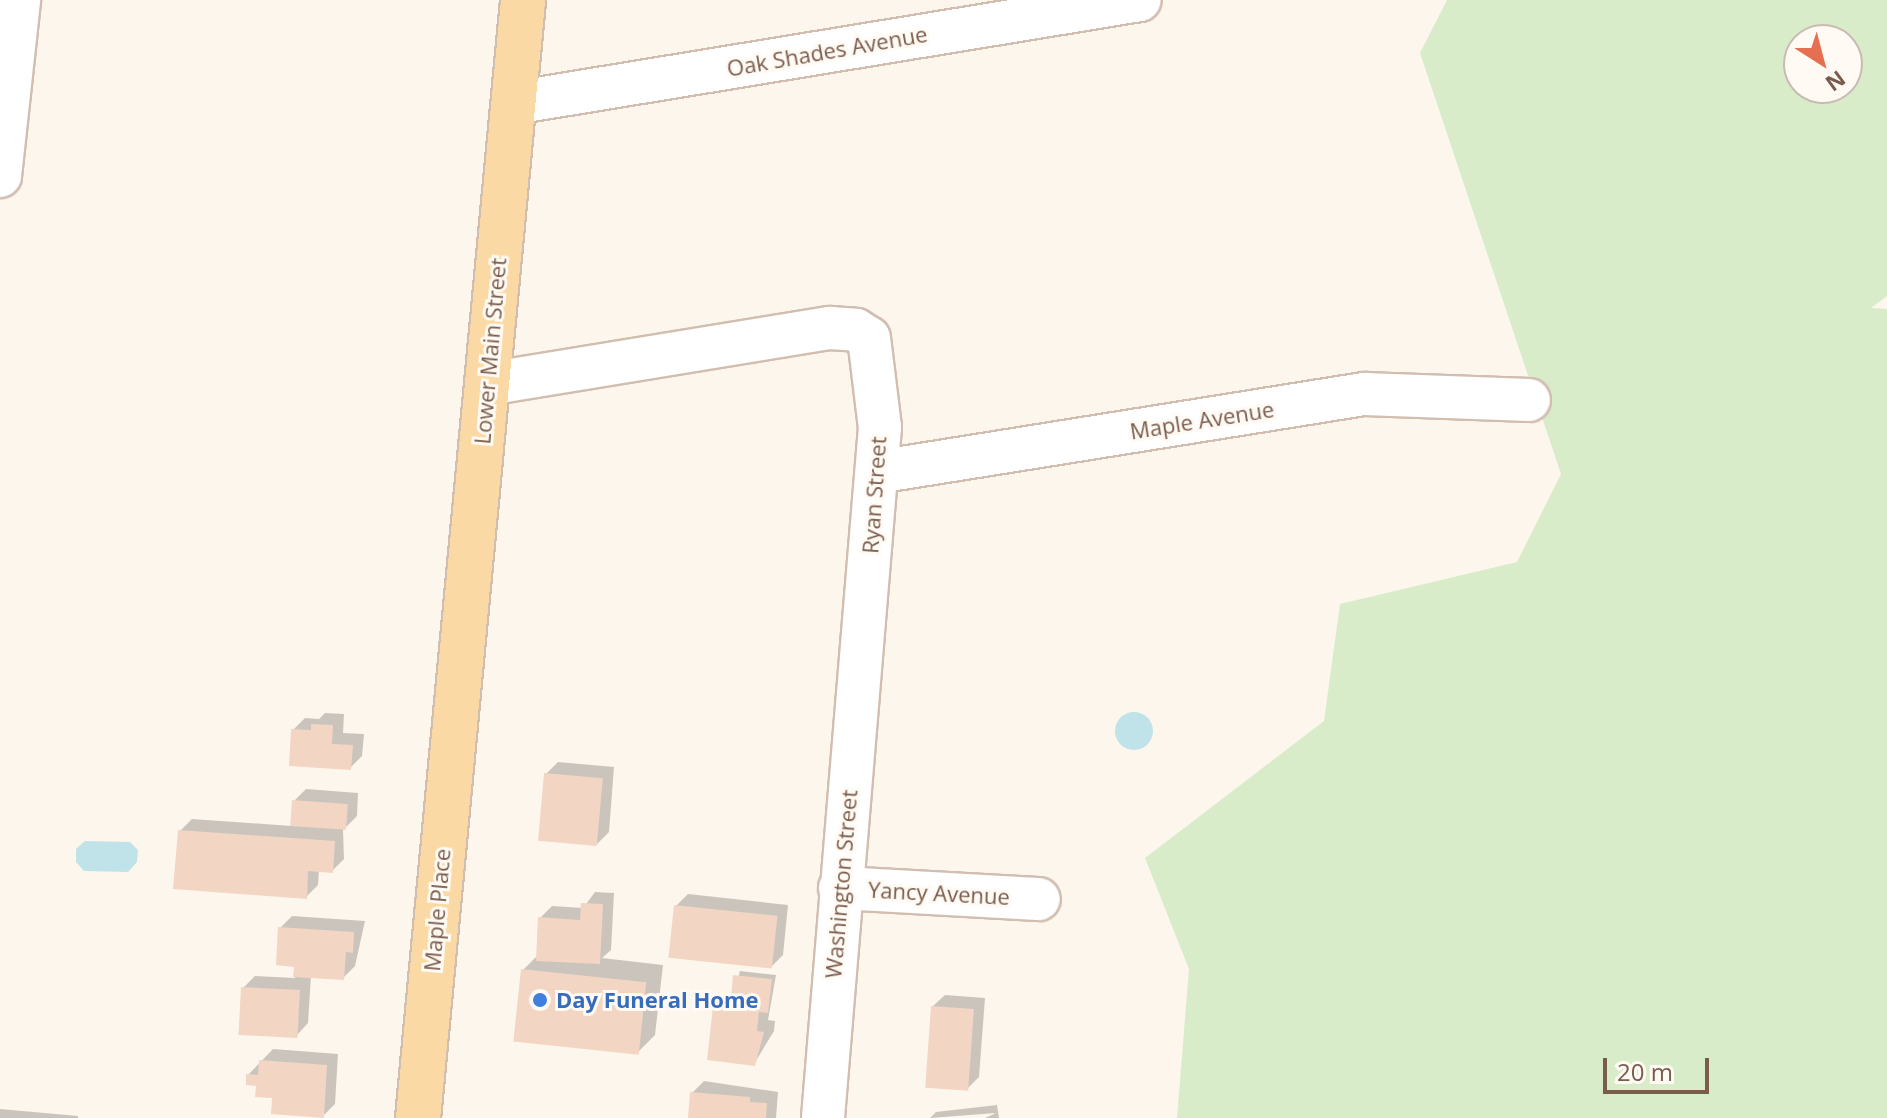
<!DOCTYPE html>
<style>
body{margin:0}
#map{position:relative;width:1887px;height:1118px;overflow:hidden;background:#fdf6ec;font-family:"Open Sans",sans-serif}
div>[style]{position:absolute}
[style*='--x']{left:calc(var(--x)*1px);top:calc(var(--y)*1px);width:calc(var(--w)*1px);rotate:calc(var(--a)*1deg)}
.green>*{inset:0;background:#d8ecc9}
.water>*{inset:0;background:#bfe3e8}
.round{border-radius:50%}
.shadow>*{inset:0;background:#0003}
.building>*{inset:0;background:#f3d5c3;transform-origin:0 0}
.roads{filter:drop-shadow(2px 0 #d1beb0) drop-shadow(-2px 0 #d1beb0) drop-shadow(0 2px #d1beb0) drop-shadow(0 -2px #d1beb0)}
.minor>*{height:42px;margin:-21px;padding:0 21px;transform-origin:21px;border-radius:21px;background:#fff}
.major>*{height:44px;margin:-22px;padding:0 22px;transform-origin:22px;border-radius:22px;background:#fbd9a5}
.dots>*{width:22px;height:22px;translate:-50% -50%;box-sizing:border-box;border:4px solid #fffaf3;border-radius:50%}
span{translate:-50% -50%;white-space:nowrap;text-align:center;line-height:1.15;-webkit-text-stroke:6px #fffaf3;paint-order:stroke}
.street-label{font-size:22px;color:#7a5c4d}
.shop-label{font-size:22px;color:#366cbe;font-weight:700}
.left{translate:0 -50%;text-align:left}
.north{position:absolute;left:1783px;top:24px;width:80px;height:80px;box-sizing:border-box;background:#fffaf3;border:2px solid #cabbb1;border-radius:50%;rotate:144deg;font-size:22px;font-weight:700;line-height:32px;text-align:center;color:#7a5c4d}
.north::after{content:'';display:block;margin:auto;width:28px;height:36px;background:#e76f51;clip-path:polygon(50% 0,100% 100%,50% 72%,0 100%)}
.scale{position:absolute;left:1603px;top:1058px;width:106px;height:36px;box-sizing:border-box;border:4px solid #7a5c4d;border-top:0;padding-left:10px;font-size:24px;line-height:28px;white-space:nowrap;color:#7a5c4d;-webkit-text-stroke:6px #fffaf3;paint-order:stroke}
</style>
<div id="map">
<div class="green">
<div style="clip-path:polygon(evenodd,1447px 0,1887px 0,1887px 296px,1871px 308px,1887px 309px,1887px 1118px,1177px 1118px,1189px 969px,1145px 858px,1324px 721px,1340px 604px,1517px 562px,1561px 474px,1420px 53px,1447px 0,1799px 40px,1847px 40px,1847px 88px,1799px 88px,1799px 40px)"></div>
</div>
<div class="water">
<div class="round" style="left:1115px;top:712px;width:38px;height:38px"></div>
<div style="clip-path:polygon(85px 841px,130px 842px,138px 850px,137px 862px,128px 872px,84px 871px,76px 862px,76px 849px)"></div>
</div>
<div class="shadow">
<div style="clip-path:polygon(325px 713px,344px 714px,343px 733px,364px 734px,362px 756px,350px 768px,293px 730px,305px 718px,319px 719px)"></div>
<div style="clip-path:polygon(558px 762px,614px 767px,609px 832px,597px 844px,546px 774px)"></div>
<div style="clip-path:polygon(306px 789px,358px 793px,357px 816px,343px 830px,344px 859px,332px 871px,319px 870px,318px 885px,306px 897px,180px 831px,192px 819px,292px 826px,294px 801px)"></div>
<div style="clip-path:polygon(595px 892px,614px 893px,611px 950px,602px 958px,663px 965px,655px 1035px,637px 1053px,523px 970px,538px 955px,540px 918px,552px 906px,583px 908px)"></div>
<div style="clip-path:polygon(688px 894px,788px 905px,783px 955px,771px 967px,676px 906px)"></div>
<div style="clip-path:polygon(292px 916px,365px 921px,355px 966px,343px 978px,311px 976px,308px 1023px,297px 1035px,243px 988px,255px 976px,295px 978px,296px 965px,280px 928px)"></div>
<div style="clip-path:polygon(740px 971px,776px 975px,768px 1020px,775px 1021px,774px 1031px,754px 1064px,715px 1008px,733px 997px)"></div>
<div style="clip-path:polygon(945px 995px,985px 998px,979px 1077px,967px 1089px,933px 1006px)"></div>
<div style="clip-path:polygon(273px 1049px,338px 1054px,335px 1104px,323px 1116px,275px 1096px,248px 1075px)"></div>
<div style="clip-path:polygon(704px 1081px,778px 1092px,776px 1118px,690px 1118px,692px 1093px)"></div>
<div style="clip-path:polygon(997px 1105px,999px 1118px,985px 1118px,996px 1113px,930px 1118px,936px 1112px)"></div>
<div style="clip-path:polygon(0 1109px,78px 1116px,78px 1118px,0 1118px)"></div>
</div>
<div class="building">
<div style="clip-path:polygon(311px 724px,333px 725px,332px 744px,353px 745px,351px 770px,289px 766px,291px 729px,311px 730px)"></div>
<div style="left:544px;top:773px;width:59px;height:68px;rotate:5deg"></div>
<div style="left:292px;top:800px;width:56px;height:26px;rotate:4deg"></div>
<div style="clip-path:polygon(178px 830px,335px 841px,333px 873px,308px 871px,307px 899px,173px 889px)"></div>
<div style="clip-path:polygon(581px 903px,603px 904px,600px 964px,536px 961px,538px 917px,580px 920px)"></div>
<div style="left:674px;top:905px;width:104px;height:53px;rotate:6deg"></div>
<div style="clip-path:polygon(278px 927px,354px 932px,353px 953px,346px 952px,344px 980px,293px 977px,294px 967px,276px 965px)"></div>
<div style="left:521px;top:969px;width:126px;height:73px;rotate:6deg"></div>
<div style="clip-path:polygon(733px 975px,772px 979px,768px 1013px,759px 1012px,757px 1031px,764px 1032px,755px 1066px,707px 1060px,713px 1007px,730px 1010px)"></div>
<div style="left:241px;top:987px;width:59px;height:48px;rotate:3deg"></div>
<div style="left:931px;top:1006px;width:43px;height:82px;rotate:4deg"></div>
<div style="clip-path:polygon(259px 1060px,327px 1065px,324px 1118px,271px 1114px,272px 1098px,255px 1097px,256px 1086px,246px 1085px,246px 1074px,258px 1075px)"></div>
<div style="clip-path:polygon(690px 1092px,750px 1097px,750px 1102px,767px 1103px,766px 1118px,688px 1118px)"></div>
</div>
<div class="roads">
<div class="minor">
<div style="--x:513;--y:103;--w:635;--a:-9.33"></div>
<div style="--x:0;--y:176;--w:177;--a:-83.8"></div>
<div style="--x:487;--y:384;--w:348;--a:-9.3"></div>
<div style="--x:830;--y:328;--w:26;--a:4"></div>
<div style="--x:856;--y:330;--w:15;--a:32"></div>
<div style="--x:869;--y:338;--w:90;--a:83"></div>
<div style="--x:880;--y:427;--w:693;--a:94.72"></div>
<div style="--x:877;--y:472;--w:494;--a:-9.1"></div>
<div style="--x:1365;--y:394;--w:164;--a:2.1"></div>
<div style="--x:840;--y:888;--w:199;--a:3.2"></div>
</div>
<div class="major">
<div style="--x:418;--y:1118;--w:1123;--a:-84.63"></div>
</div>
</div>
<div class="dots">
<div style="left:540px;top:1000px;background:#3f7fe0"></div>
</div>
<div class="street-label">
<span style="left:827px;top:51px;rotate:-10deg">Oak Shades Avenue</span>
<span style="left:490px;top:351px;rotate:-85deg">Lower Main Street</span>
<span style="left:1202px;top:420px;rotate:-9deg">Maple Avenue</span>
<span style="left:874px;top:495px;rotate:-86deg">Ryan Street</span>
<span style="left:841px;top:884px;rotate:-85deg">Washington Street</span>
<span style="left:939px;top:893px;rotate:3deg">Yancy Avenue</span>
<span style="left:437px;top:910px;rotate:-85deg">Maple Place</span>
</div>
<div class="shop-label">
<span class="left" style="left:556px;top:1000px">Day Funeral Home</span>
</div>
<div class="north">N</div>
<div class="scale">20 m</div>
</div>
